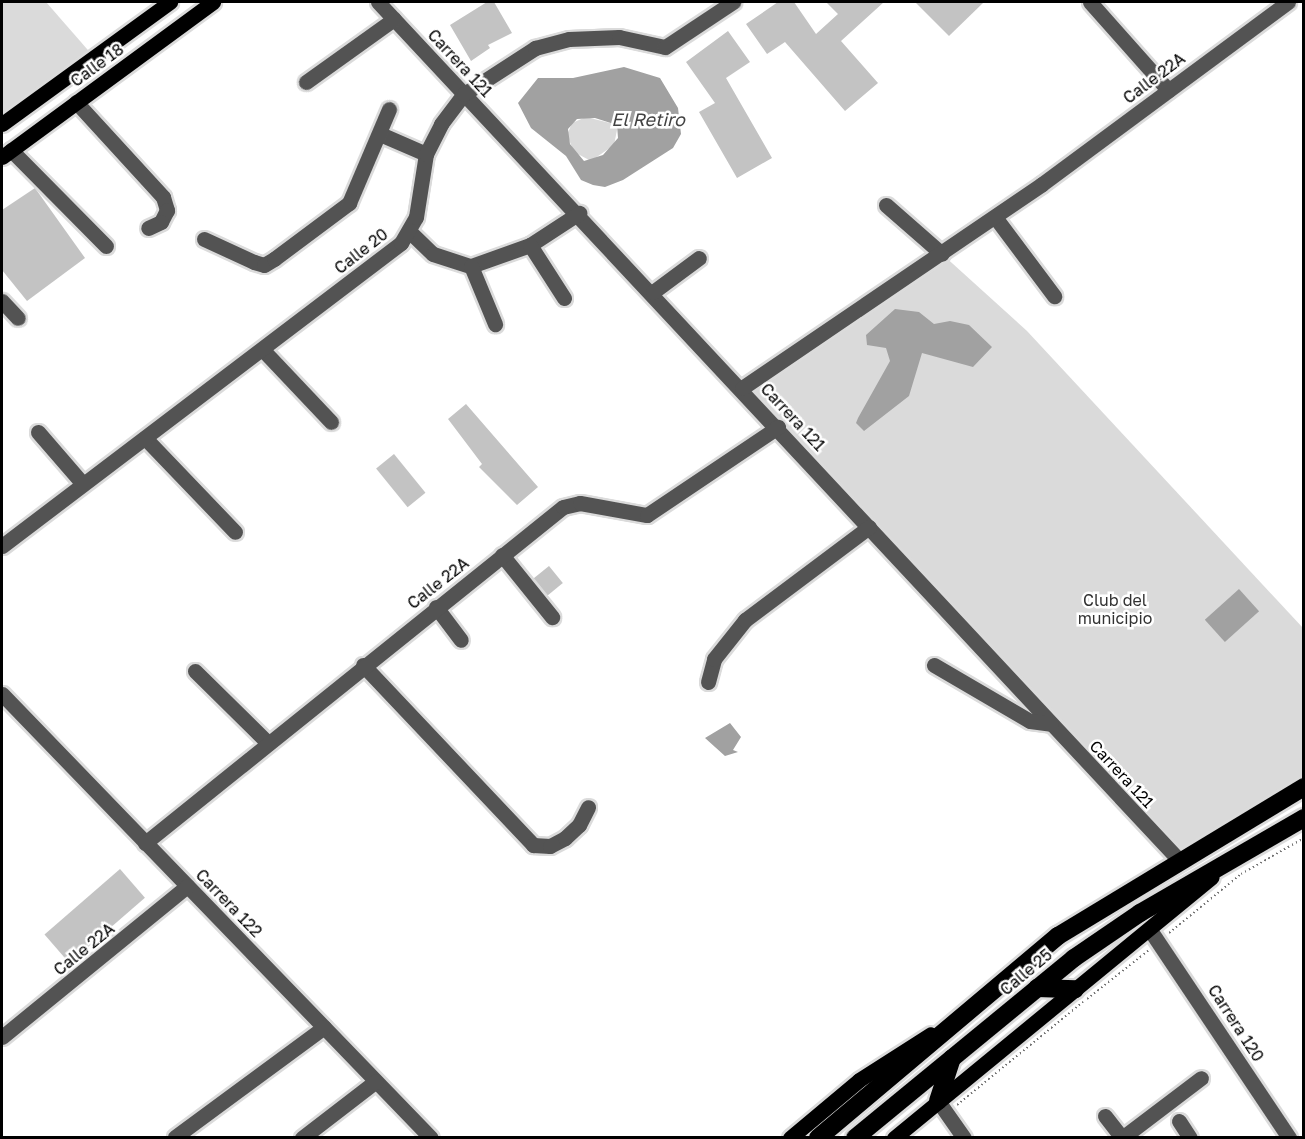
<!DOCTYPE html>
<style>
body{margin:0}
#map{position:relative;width:1305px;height:1139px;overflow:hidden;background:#fff;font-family:"Golos Text",sans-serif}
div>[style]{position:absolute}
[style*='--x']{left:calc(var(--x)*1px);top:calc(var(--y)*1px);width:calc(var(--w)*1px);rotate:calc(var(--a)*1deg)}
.green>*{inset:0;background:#dadada}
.water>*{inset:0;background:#a1a1a1;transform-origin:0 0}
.building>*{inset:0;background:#c3c3c3;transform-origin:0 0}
.path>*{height:2px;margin-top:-1px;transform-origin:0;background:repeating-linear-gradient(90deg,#757575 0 1.5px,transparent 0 4.5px)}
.roads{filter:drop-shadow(2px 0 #dbdbdb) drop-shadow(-2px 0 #dbdbdb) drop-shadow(0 2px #dbdbdb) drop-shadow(0 -2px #dbdbdb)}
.minor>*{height:15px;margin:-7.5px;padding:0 7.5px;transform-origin:7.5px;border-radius:7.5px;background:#535353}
.major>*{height:15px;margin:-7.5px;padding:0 7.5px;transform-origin:7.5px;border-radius:7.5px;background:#000}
.highway>*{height:18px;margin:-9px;padding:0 9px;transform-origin:9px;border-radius:9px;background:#000}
span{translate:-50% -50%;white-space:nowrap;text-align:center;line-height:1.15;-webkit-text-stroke:5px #fff;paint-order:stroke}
.street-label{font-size:16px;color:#000}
.park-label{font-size:16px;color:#313131}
.water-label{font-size:18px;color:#424242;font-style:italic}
.frame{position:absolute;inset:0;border:3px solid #000;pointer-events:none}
</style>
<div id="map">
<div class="green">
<div style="clip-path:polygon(2px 2px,46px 2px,94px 57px,2px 124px)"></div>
<div style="clip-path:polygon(586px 117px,618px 125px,614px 145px,591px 161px,574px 152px,567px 135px,572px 123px)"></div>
<div style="clip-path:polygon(942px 254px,1027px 331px,1303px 628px,1303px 787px,1179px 860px,742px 388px)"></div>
</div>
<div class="water">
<div style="clip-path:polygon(evenodd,624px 67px,660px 78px,678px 108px,681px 134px,673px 148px,623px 180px,605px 187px,593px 185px,581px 180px,566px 156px,531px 128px,518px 103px,538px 78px,573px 78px,624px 67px,595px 118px,617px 125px,618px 138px,603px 155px,584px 161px,570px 144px,568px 129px,577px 119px,595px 118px)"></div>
<div style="clip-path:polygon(895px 309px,919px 312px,934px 324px,950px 321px,969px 325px,992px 347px,973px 367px,922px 353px,909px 396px,864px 431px,856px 423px,858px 418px,890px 361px,886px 348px,867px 345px,866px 335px)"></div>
<div style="left:1239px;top:589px;width:30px;height:46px;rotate:48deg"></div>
<div style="clip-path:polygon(730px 723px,741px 737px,733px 750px,738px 752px,725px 756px,705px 738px)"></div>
</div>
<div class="building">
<div style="clip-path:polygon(487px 2px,494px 2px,512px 33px,488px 45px,490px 48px,471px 61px,450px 25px)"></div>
<div style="clip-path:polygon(778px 2px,794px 2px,816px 34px,838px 14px,826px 2px,884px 2px,841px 41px,878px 83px,845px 111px,785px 42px,767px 54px,746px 24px)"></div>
<div style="clip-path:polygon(915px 2px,984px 2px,949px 36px)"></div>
<div style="clip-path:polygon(728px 31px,750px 62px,726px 78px,772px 158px,737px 178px,699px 112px,715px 103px,686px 62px)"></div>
<div style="clip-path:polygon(35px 188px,85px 258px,27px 301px,2px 270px,2px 210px)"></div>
<div style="clip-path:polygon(466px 404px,538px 487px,517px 505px,479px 467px,482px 464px,448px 419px)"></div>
<div style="left:394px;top:454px;width:50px;height:23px;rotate:51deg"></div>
<div style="left:549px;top:566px;width:22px;height:20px;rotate:51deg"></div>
<div style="left:120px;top:869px;width:38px;height:100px;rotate:49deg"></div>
</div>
<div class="path">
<div style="--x:1169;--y:933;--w:93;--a:-39.3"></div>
<div style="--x:1241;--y:874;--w:73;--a:-29.7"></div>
<div style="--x:1087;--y:999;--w:79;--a:-38.3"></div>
<div style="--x:957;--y:1105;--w:163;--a:-39.3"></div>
</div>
<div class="roads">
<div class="minor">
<div style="--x:378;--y:2;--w:1174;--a:46.97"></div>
<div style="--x:1090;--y:2;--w:118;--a:48.4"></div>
<div style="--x:306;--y:82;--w:108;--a:-35.6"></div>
<div style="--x:76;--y:102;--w:129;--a:47.5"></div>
<div style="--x:163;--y:197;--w:14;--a:73"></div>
<div style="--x:167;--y:210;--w:13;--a:117"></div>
<div style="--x:161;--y:222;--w:14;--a:155"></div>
<div style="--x:380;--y:134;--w:50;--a:23.5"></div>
<div style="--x:11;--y:150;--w:135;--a:45.3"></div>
<div style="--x:886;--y:205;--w:74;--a:41.2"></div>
<div style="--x:995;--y:217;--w:99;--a:53.2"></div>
<div style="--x:411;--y:233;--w:30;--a:44"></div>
<div style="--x:433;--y:254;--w:40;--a:18"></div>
<div style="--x:471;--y:266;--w:63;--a:-19.6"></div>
<div style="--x:530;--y:245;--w:59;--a:-33.1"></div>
<div style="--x:204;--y:239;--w:55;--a:24.7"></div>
<div style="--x:254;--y:262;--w:10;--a:17"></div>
<div style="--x:264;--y:265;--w:12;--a:-31"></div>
<div style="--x:274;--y:259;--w:94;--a:-36.7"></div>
<div style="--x:349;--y:203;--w:102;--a:-66.9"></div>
<div style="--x:530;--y:245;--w:63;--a:57.3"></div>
<div style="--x:471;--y:266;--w:63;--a:67.5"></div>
<div style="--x:653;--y:292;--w:57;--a:-36.5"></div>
<div style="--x:2;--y:301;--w:23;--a:47"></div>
<div style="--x:263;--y:350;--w:99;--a:46.6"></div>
<div style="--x:742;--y:388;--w:363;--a:-34.2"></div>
<div style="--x:1042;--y:184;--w:306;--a:-36.5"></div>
<div style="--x:38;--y:432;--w:67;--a:49.2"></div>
<div style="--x:145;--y:438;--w:130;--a:46.2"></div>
<div style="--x:2;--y:546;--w:501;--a:-37.21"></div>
<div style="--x:401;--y:243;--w:30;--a:-60"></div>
<div style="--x:416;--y:217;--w:64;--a:-81"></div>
<div style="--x:426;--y:154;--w:34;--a:-63"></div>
<div style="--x:441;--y:124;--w:38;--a:-53"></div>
<div style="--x:464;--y:94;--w:85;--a:-32.9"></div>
<div style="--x:535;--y:48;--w:35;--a:-15"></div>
<div style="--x:569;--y:39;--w:50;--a:-2.3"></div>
<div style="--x:619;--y:37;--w:47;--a:12.3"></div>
<div style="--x:665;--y:47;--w:82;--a:-33.5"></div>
<div style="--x:502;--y:555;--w:80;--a:51.1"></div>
<div style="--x:436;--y:607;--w:41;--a:52.9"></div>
<div style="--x:363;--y:665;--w:248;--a:46.6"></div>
<div style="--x:533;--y:845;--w:17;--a:3"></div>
<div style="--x:550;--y:846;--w:17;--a:-28"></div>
<div style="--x:565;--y:838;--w:19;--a:-43"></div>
<div style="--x:579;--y:825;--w:20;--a:-63"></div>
<div style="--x:934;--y:665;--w:111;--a:30.3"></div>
<div style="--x:1030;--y:721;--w:21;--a:8"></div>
<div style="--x:195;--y:671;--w:103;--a:44.6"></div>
<div style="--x:708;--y:682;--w:24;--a:-75"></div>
<div style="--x:714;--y:659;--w:50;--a:-51.5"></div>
<div style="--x:745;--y:620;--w:155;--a:-36.9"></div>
<div style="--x:2;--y:694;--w:617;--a:45.98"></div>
<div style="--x:145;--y:843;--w:536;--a:-38.79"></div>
<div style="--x:563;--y:507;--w:17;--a:-13"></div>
<div style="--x:580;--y:503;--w:68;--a:10.2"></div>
<div style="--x:647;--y:515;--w:158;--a:-33.9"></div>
<div style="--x:1150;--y:930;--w:250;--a:56.2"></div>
<div style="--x:2;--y:1037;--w:239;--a:-39.2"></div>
<div style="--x:938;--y:1101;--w:45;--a:54.9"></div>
<div style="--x:1105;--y:1116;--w:28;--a:52"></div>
<div style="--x:1179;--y:1121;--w:20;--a:57"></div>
<div style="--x:175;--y:1137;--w:185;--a:-36.4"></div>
<div style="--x:302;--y:1138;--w:93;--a:-37.6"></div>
<div style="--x:1122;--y:1138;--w:99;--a:-37.2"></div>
</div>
<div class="major">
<div style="--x:2;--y:124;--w:208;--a:-36"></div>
<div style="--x:2;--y:157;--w:262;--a:-36.3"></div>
<div style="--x:790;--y:1138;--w:90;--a:-40"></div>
<div style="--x:859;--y:1080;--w:85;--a:-32.6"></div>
<div style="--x:894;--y:1138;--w:411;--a:-39.4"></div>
</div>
<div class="highway">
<div style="--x:1037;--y:988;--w:38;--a:2"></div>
<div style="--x:938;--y:1101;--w:45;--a:-72"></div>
<div style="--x:818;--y:1138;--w:314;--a:-40.1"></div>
<div style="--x:1058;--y:936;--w:288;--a:-31.2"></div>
<div style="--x:855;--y:1138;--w:283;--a:-39.4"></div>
<div style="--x:1074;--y:958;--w:80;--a:-34.3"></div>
<div style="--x:1140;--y:913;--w:190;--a:-30.1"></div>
</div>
</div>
<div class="street-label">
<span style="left:460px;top:63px;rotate:47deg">Carrera 121</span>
<span style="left:97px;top:65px;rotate:-36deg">Calle 18</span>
<span style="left:1154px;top:78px;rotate:-37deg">Calle 22A</span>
<span style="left:361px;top:251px;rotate:-38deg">Calle 20</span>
<span style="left:793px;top:417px;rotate:47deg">Carrera 121</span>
<span style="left:438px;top:583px;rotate:-38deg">Calle 22A</span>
<span style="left:1122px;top:774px;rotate:47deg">Carrera 121</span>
<span style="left:229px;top:903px;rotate:46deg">Carrera 122</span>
<span style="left:84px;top:949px;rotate:-39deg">Calle 22A</span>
<span style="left:1026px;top:972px;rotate:-40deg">Calle 25</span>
<span style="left:1236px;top:1023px;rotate:57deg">Carrera 120</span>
</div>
<div class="park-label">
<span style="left:1115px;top:609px">Club del<br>municipio</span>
</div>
<div class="water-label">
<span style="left:648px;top:119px">El Retiro</span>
</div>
<div class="frame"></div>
</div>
